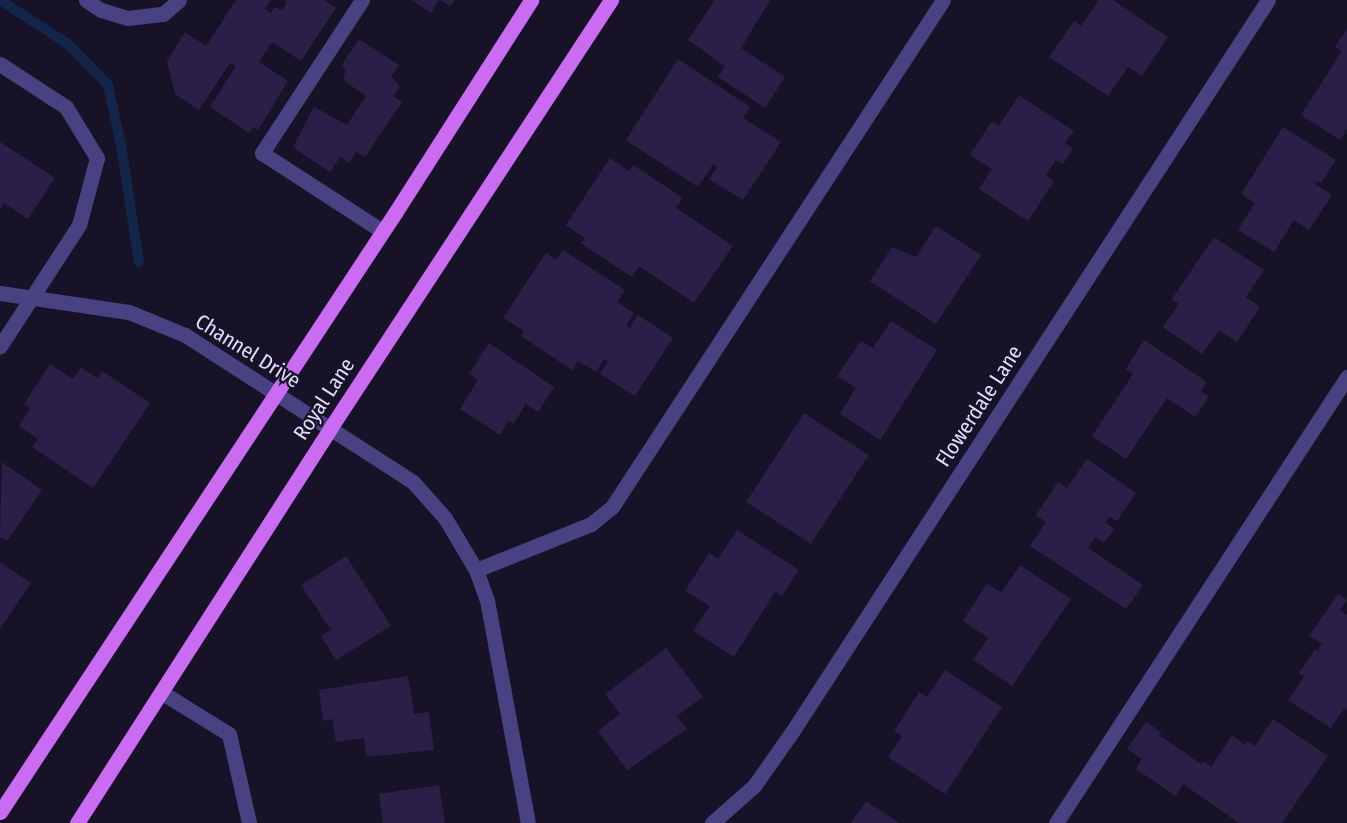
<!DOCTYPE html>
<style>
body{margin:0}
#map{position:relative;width:1347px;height:823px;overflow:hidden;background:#171227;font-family:"Fira Sans Condensed",sans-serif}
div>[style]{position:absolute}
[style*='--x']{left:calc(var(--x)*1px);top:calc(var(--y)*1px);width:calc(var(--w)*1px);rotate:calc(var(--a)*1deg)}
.stream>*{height:10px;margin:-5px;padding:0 5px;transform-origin:5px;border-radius:5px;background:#14254a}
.building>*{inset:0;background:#2a2047;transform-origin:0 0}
.minor>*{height:15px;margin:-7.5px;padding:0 7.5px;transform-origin:7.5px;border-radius:7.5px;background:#484282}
.major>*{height:15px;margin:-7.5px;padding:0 7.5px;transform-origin:7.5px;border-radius:7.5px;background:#c96cf2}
span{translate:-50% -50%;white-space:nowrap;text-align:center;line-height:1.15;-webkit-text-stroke:4.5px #171227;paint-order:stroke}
.street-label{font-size:21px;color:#e2dcfc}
</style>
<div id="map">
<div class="stream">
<div style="--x:0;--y:0;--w:81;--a:32.9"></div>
<div style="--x:68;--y:44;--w:57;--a:45.7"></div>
<div style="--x:108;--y:85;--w:61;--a:77.8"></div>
<div style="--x:121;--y:145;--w:118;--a:81.3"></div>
</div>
<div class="building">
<div style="clip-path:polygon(236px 0,271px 0,265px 9px,271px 13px,275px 7px,282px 11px,287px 2px,284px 0,324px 0,336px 8px,301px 61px,272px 42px,259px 62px,288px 81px,258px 130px,253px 127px,249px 133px,210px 107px,236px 66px,230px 63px,199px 110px,175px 94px,167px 61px,185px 32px,206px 46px)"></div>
<div style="clip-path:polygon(411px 0,439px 0,431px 13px)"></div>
<div style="clip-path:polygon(440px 0,455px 0,450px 6px)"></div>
<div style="clip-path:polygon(715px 0,770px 0,741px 48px,785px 77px,765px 108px,718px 77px,725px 66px,688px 40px)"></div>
<div style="clip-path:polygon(1099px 0,1113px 0,1168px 37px,1142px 76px,1128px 67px,1108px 96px,1049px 57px,1074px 21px,1081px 26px)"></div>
<div style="clip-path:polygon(1347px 29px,1347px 129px,1340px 140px,1301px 115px,1342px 51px,1335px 47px)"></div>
<div style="clip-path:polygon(359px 39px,399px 65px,391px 77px,400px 86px,393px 96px,402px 102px,365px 157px,356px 152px,349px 163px,340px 157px,330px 172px,293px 147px,314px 107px,347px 125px,366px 96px,343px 80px,346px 69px,341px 66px)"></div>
<div style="clip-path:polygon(678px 59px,750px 107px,743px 118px,781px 142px,743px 200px,709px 179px,717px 167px,713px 164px,698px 187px,626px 140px)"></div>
<div style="clip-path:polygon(1019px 95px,1074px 131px,1065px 143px,1073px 149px,1063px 164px,1056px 160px,1046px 176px,1054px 181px,1028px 221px,979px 189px,992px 169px,970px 155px,992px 121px,999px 126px)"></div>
<div style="clip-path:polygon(1283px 127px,1336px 160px,1321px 183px,1317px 181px,1315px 184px,1332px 195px,1309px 230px,1294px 220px,1274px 252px,1238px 230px,1255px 203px,1241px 194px)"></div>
<div style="clip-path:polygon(0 142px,55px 178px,28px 219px,4px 203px,0 210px)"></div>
<div style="clip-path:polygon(610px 158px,629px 171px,633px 165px,683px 198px,676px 208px,733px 246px,694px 303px,639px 266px,632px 277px,581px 243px,585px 238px,566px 225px)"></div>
<div style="clip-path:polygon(936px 226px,981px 255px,936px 324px,870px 281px,892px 247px,916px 257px)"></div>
<div style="clip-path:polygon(1214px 237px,1264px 270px,1246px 297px,1260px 307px,1237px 342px,1219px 330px,1202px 354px,1163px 327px,1179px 304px,1172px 299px)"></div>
<div style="clip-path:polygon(563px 250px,625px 290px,617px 302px,634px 313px,626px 325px,630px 328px,638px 315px,673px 338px,635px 396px,600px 374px,608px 362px,604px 359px,596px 372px,578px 361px,572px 370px,521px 336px,524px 331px,503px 318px,546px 253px,556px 260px)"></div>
<div style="clip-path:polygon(891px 321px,937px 350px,880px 440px,840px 414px,856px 388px,837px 376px,861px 341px,873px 348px)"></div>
<div style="clip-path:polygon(1144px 340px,1207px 382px,1201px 392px,1209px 396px,1195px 417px,1167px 398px,1126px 459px,1092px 436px,1133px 374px,1126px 369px)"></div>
<div style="clip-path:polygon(489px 343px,554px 387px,538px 412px,523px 402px,525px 406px,513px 424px,509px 421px,500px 435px,460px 409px,478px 380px,469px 374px)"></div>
<div style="clip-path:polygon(50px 364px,73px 379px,81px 367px,98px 379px,102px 371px,150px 403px,93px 488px,32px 447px,38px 439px,19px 426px,30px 408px,24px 404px)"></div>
<div style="left:804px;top:413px;width:77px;height:106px;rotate:33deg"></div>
<div style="clip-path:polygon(1087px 459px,1136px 493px,1117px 521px,1110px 517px,1105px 522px,1114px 529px,1104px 543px,1095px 537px,1088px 548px,1143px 585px,1126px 609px,1030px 546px,1046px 522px,1036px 515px,1058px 482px,1067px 488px)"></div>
<div style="clip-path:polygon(2px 462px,42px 490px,7px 541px,0 537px)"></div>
<div style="clip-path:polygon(737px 530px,799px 570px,782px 596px,775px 592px,734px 657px,693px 631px,710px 606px,685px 591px,709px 553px,718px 559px)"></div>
<div style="clip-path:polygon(346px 556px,391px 626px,336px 660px,321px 636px,331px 630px,301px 585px)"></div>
<div style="clip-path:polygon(0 562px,31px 583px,0 629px)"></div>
<div style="clip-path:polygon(1020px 565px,1071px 599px,1012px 686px,973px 660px,988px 638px,963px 621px,987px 583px,1001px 593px)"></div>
<div style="clip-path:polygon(1338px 594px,1347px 600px,1340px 610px,1347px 615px,1347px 710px,1344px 708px,1331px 728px,1288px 700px,1304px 677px,1299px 673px,1315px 649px,1318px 651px,1322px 644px,1309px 636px)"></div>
<div style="clip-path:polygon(666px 648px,703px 697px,677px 716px,687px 729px,627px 770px,598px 731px,620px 714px,605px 694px)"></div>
<div style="clip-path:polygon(945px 670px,1002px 707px,945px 794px,888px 757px,902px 736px,894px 731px,919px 692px,927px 697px)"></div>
<div style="clip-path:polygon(408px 676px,414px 714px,429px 712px,434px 750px,366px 757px,364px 738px,336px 742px,332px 719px,323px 721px,319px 690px)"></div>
<div style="clip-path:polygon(1273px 719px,1328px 756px,1282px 823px,1239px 823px,1183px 784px,1176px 796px,1136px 769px,1142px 759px,1127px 749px,1146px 722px,1162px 733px,1159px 735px,1201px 764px,1203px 761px,1211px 767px,1232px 735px,1245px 745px,1247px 741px,1255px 746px)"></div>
<div style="clip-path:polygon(439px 785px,445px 823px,383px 823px,379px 794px)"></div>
<div style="clip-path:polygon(866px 801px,889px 816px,899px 823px,851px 823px)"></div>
</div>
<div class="minor">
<div style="--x:86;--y:0;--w:18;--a:34"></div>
<div style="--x:101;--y:10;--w:28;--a:17"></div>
<div style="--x:128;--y:18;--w:35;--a:-7"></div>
<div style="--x:163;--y:14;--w:21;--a:-41"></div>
<div style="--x:362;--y:0;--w:183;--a:123.2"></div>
<div style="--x:262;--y:153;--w:143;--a:33"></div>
<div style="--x:0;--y:64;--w:79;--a:33.1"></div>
<div style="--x:66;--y:107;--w:60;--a:58.7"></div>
<div style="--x:97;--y:158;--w:69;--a:105"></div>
<div style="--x:79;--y:225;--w:145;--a:123.1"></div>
<div style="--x:0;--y:293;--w:130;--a:8.4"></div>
<div style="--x:129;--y:312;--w:61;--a:22.3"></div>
<div style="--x:185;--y:335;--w:271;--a:32.8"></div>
<div style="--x:413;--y:482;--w:48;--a:48.4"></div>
<div style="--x:445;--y:518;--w:61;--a:59.2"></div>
<div style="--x:476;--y:570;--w:32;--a:70"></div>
<div style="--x:487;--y:600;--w:227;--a:79.6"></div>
<div style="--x:476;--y:570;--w:124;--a:-21.8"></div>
<div style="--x:591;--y:524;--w:27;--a:-39"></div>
<div style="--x:612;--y:507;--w:605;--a:-56.86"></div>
<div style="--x:161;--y:692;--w:80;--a:31.7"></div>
<div style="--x:229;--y:734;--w:91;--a:77.3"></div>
<div style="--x:712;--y:823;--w:56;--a:-41.4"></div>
<div style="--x:754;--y:786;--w:66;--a:-54.9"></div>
<div style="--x:792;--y:732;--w:873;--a:-56.97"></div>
<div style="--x:1056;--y:823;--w:533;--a:-56.88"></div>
</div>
<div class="major">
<div style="--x:0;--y:812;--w:718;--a:-56.6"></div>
<div style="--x:395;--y:213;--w:253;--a:-57.4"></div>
<div style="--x:77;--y:823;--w:470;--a:-57.3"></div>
<div style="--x:331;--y:427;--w:511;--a:-56.75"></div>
</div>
<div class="street-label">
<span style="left:248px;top:351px;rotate:32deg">Channel Drive</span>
<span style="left:324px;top:399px;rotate:-57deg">Royal Lane</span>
<span style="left:979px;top:406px;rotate:-57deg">Flowerdale Lane</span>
</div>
</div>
